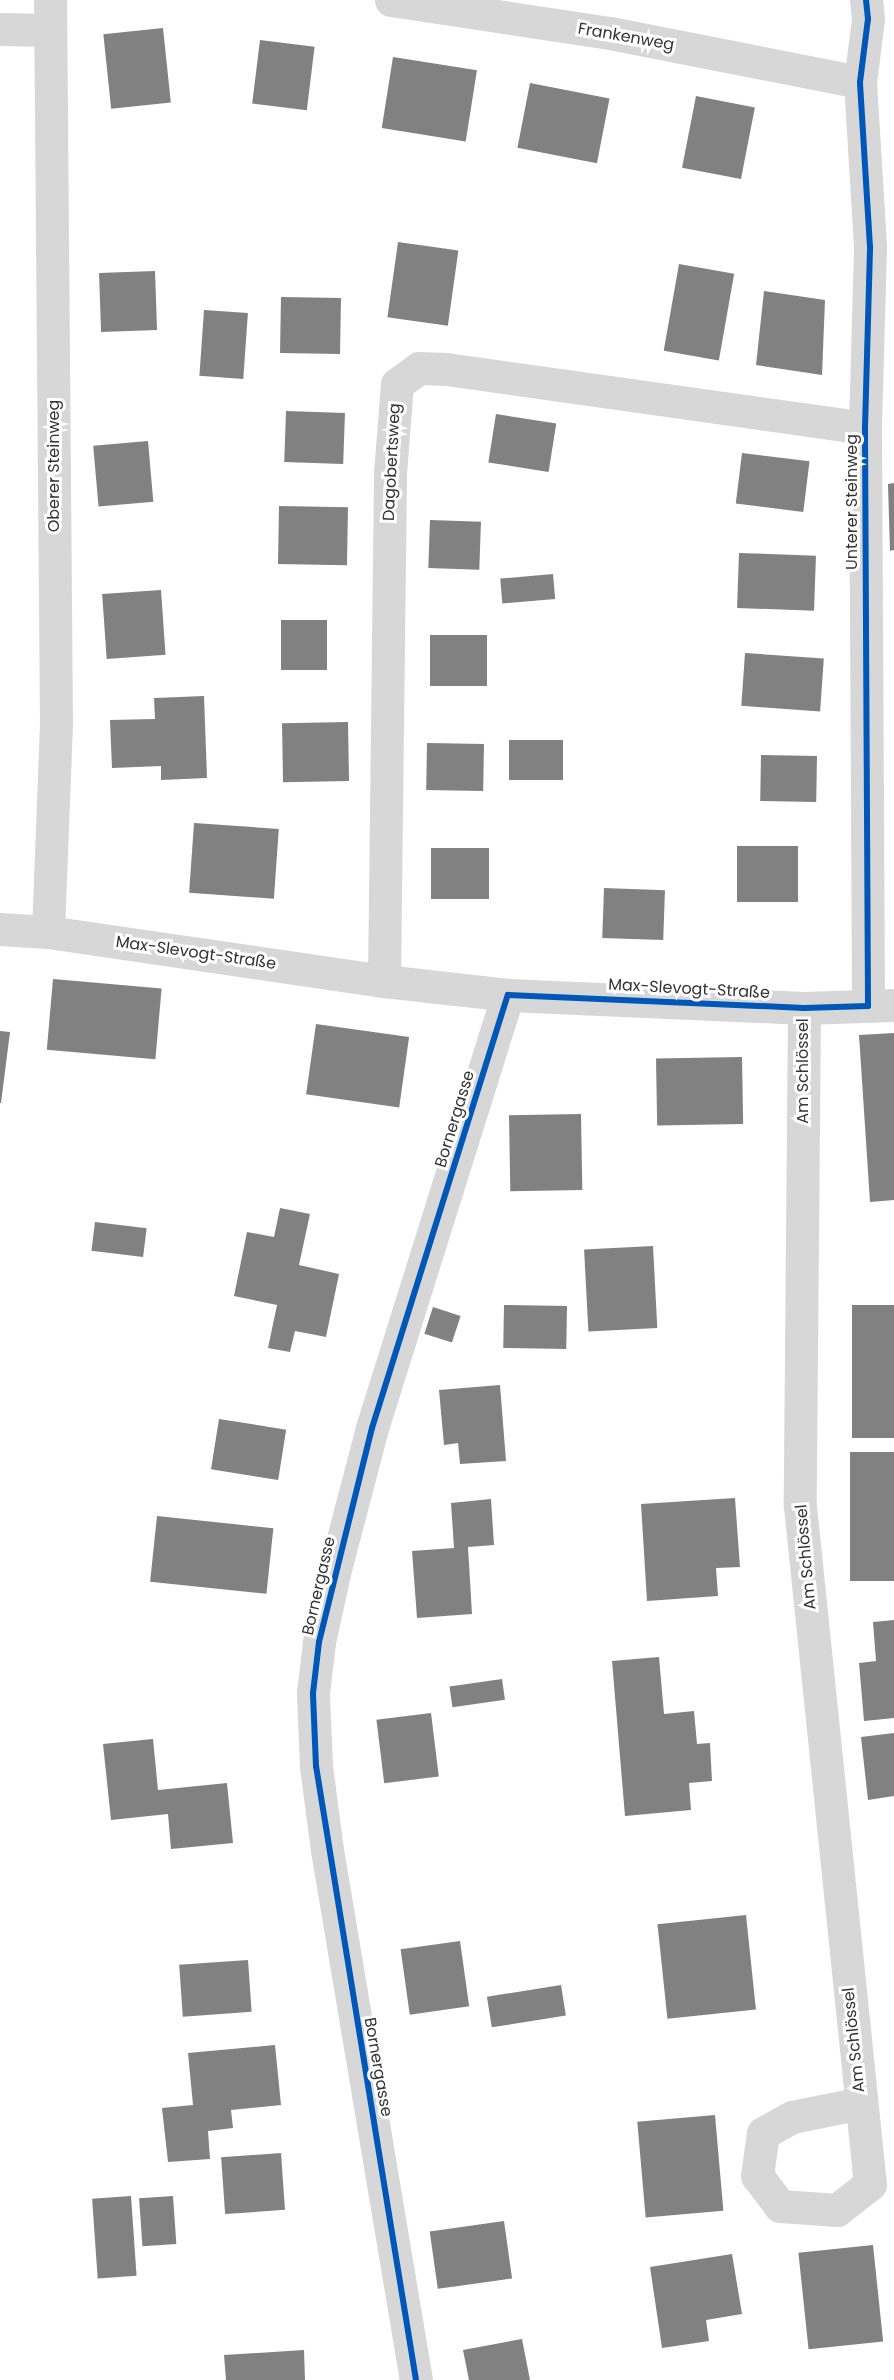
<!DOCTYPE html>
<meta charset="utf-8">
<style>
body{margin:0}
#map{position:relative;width:894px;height:2380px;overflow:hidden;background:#fff;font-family:Poppins,sans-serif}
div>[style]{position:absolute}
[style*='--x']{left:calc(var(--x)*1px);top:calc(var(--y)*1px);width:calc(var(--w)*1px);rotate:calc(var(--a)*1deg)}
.building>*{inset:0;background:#818181;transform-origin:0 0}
.minor>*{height:33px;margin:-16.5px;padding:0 16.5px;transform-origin:16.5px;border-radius:16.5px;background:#d7d7d7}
.cycleway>*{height:6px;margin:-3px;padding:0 3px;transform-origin:3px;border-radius:3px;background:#0057b8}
span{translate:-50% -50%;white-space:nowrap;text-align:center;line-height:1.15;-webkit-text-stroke:6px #fff;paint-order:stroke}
.street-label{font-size:16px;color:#333}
</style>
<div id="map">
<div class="building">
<div style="left:163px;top:28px;width:75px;height:60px;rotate:84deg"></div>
<div style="left:260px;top:40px;width:55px;height:64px;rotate:7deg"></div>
<div style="left:393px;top:57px;width:85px;height:72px;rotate:9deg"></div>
<div style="left:530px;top:83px;width:81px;height:66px;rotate:11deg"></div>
<div style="left:696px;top:96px;width:60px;height:73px;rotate:11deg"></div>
<div style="left:398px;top:242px;width:61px;height:76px;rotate:8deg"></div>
<div style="left:679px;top:264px;width:56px;height:88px;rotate:10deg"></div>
<div style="left:155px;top:271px;width:59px;height:56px;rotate:88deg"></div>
<div style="clip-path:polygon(764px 291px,825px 300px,822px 375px,756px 365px)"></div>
<div style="left:281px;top:297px;width:60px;height:56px;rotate:1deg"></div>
<div style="left:204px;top:310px;width:44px;height:66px;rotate:4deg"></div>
<div style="left:286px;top:411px;width:59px;height:51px;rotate:2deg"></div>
<div style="left:496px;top:414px;width:61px;height:49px;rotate:9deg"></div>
<div style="left:148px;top:441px;width:61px;height:55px;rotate:85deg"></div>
<div style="left:742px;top:453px;width:68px;height:51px;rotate:7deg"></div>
<div style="clip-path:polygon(894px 483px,894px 550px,890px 551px,888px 484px)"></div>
<div style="left:279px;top:506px;width:69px;height:58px;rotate:1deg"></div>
<div style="left:430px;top:520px;width:51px;height:48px;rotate:2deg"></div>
<div style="left:739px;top:553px;width:77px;height:55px;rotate:2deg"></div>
<div style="left:553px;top:574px;width:25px;height:53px;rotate:85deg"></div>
<div style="left:161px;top:590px;width:65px;height:59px;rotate:86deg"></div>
<div style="left:281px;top:620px;width:46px;height:50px"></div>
<div style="left:430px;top:635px;width:57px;height:51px"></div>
<div style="left:745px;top:653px;width:79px;height:53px;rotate:4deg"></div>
<div style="clip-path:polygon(204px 696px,207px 778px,161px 780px,161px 766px,112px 768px,110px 720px,155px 719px,154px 698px)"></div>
<div style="left:348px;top:722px;width:59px;height:66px;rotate:89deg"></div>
<div style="left:509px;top:740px;width:54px;height:40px"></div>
<div style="left:427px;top:743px;width:57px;height:47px;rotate:1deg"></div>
<div style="left:761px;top:755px;width:56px;height:46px;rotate:1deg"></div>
<div style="left:194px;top:823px;width:85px;height:70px;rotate:4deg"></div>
<div style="left:737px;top:846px;width:61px;height:56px"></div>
<div style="left:431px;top:848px;width:58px;height:51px"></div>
<div style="left:604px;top:888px;width:61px;height:50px;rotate:2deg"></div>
<div style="left:53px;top:979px;width:109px;height:71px;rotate:5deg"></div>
<div style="left:316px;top:1024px;width:94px;height:71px;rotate:8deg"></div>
<div style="clip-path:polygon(0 1031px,10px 1032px,1px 1103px,0 1103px)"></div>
<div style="clip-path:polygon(894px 1033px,894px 1200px,870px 1202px,859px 1035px)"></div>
<div style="left:742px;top:1057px;width:67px;height:86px;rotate:89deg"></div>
<div style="left:581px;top:1114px;width:76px;height:72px;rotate:89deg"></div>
<div style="clip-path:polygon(280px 1208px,310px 1214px,299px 1265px,339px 1274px,326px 1337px,295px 1331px,290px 1352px,268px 1348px,277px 1305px,234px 1296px,247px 1232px,274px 1237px)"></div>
<div style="left:95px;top:1222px;width:52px;height:29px;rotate:7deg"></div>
<div style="left:653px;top:1246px;width:82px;height:69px;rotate:87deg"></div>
<div style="left:504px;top:1305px;width:63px;height:43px;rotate:1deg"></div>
<div style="left:852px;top:1305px;width:42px;height:133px"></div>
<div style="left:433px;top:1307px;width:29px;height:28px;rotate:18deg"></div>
<div style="clip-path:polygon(500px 1385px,506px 1461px,460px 1464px,458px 1443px,444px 1445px,439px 1390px)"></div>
<div style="left:219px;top:1419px;width:68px;height:51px;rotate:9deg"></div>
<div style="left:894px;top:1452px;width:129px;height:44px;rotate:90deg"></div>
<div style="clip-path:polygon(735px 1498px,740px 1567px,716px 1568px,718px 1596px,647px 1601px,641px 1504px)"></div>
<div style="clip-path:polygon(491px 1499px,494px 1545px,468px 1547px,472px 1614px,417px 1618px,412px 1551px,454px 1548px,451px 1503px)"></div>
<div style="left:157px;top:1516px;width:117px;height:66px;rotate:6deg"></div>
<div style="clip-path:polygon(894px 1620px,894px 1718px,864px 1721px,859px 1663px,876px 1661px,873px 1622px)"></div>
<div style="clip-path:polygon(659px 1657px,664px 1714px,694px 1711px,697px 1744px,710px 1743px,712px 1781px,689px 1783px,691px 1810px,625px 1816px,612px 1661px)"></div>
<div style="left:502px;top:1679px;width:21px;height:53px;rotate:82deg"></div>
<div style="left:431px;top:1713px;width:64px;height:55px;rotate:83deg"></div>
<div style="clip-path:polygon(894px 1733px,894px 1796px,868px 1800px,861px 1737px)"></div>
<div style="clip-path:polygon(153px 1739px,158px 1790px,227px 1783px,233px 1843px,171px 1849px,168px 1814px,111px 1820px,103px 1744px)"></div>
<div style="left:746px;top:1915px;width:95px;height:89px;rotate:84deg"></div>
<div style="left:460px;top:1941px;width:66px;height:60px;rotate:82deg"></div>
<div style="left:248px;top:1960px;width:52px;height:69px;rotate:86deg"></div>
<div style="left:561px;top:1985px;width:31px;height:75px;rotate:81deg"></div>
<div style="clip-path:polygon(275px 2045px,281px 2105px,231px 2110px,233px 2128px,208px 2131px,210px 2159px,168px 2162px,162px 2108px,193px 2105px,188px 2053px)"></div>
<div style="left:715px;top:2115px;width:96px;height:78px;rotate:85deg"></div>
<div style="left:281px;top:2153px;width:57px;height:60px;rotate:86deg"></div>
<div style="left:131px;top:2196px;width:80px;height:39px;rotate:86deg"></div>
<div style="left:173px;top:2196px;width:48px;height:34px;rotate:86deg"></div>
<div style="left:504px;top:2221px;width:58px;height:75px;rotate:82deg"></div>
<div style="left:873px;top:2245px;width:97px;height:75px;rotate:84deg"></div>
<div style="clip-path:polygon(732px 2254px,742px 2314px,706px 2320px,709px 2341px,662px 2348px,650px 2267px)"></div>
<div style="clip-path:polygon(522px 2339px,530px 2380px,469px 2380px,463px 2350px)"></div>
<div style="clip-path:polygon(304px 2350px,305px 2380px,226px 2380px,224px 2355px)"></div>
</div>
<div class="minor">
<div style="--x:391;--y:0;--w:221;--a:8.6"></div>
<div style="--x:610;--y:33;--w:255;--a:11.1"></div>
<div style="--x:866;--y:0;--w:19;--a:84"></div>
<div style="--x:868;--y:19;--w:64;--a:97.2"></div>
<div style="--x:860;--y:82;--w:165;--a:86.5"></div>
<div style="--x:870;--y:247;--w:181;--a:91.6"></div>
<div style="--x:865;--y:428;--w:578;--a:89.7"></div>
<div style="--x:0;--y:29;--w:50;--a:1.1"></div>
<div style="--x:0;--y:929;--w:48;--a:3.6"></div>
<div style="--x:48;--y:932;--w:340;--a:8.3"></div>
<div style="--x:384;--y:981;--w:125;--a:6.4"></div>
<div style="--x:508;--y:995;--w:296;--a:2.5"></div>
<div style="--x:804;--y:1008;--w:90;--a:-1.9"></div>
<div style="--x:48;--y:932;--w:208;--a:-87.8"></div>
<div style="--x:56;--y:724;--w:724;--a:-90.47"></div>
<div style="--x:384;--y:981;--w:508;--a:-89.32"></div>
<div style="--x:390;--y:473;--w:89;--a:-85.5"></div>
<div style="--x:397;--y:384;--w:27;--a:-36"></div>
<div style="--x:419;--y:368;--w:27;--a:2"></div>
<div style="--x:446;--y:369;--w:423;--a:8"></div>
<div style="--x:804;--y:1008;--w:498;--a:90.5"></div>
<div style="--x:800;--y:1506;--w:682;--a:84.11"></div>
<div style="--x:870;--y:2184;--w:42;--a:141.8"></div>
<div style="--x:837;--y:2210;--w:57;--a:-176"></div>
<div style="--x:780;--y:2206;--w:38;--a:-127"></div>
<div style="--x:757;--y:2176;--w:43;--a:-82.1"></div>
<div style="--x:763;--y:2133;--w:33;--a:-29"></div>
<div style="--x:792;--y:2117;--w:70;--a:-11.5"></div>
<div style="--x:416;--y:2380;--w:537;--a:-99.53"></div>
<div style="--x:327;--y:1850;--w:85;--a:-97.5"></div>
<div style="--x:316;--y:1766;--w:73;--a:-92.4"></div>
<div style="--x:313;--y:1693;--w:51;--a:-83.3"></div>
<div style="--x:319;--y:1642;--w:71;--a:-77.7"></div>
<div style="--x:334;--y:1573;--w:150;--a:-75.3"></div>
<div style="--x:372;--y:1428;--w:454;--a:-72.6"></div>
</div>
<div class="cycleway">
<div style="--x:416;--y:2380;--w:622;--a:-99.25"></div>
<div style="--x:316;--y:1766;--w:73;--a:-92.4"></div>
<div style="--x:313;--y:1693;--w:51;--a:-83.3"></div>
<div style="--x:319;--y:1642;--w:220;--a:-76.1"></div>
<div style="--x:372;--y:1428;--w:454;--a:-72.6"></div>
<div style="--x:508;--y:995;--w:296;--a:2.5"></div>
<div style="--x:804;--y:1008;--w:64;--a:-1.8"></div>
<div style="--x:868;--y:1006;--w:578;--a:-90.3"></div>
<div style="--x:865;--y:428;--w:181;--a:-88.4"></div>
<div style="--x:870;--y:247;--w:165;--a:-93.5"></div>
<div style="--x:860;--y:82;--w:64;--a:-82.8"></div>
<div style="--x:868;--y:19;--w:19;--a:-96"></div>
</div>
<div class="street-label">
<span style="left:626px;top:37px;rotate:10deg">Frankenweg</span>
<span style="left:392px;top:462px;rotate:-87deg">Dagobertsweg</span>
<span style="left:54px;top:466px;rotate:-90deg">Oberer Steinweg</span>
<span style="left:852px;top:502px;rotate:-90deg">Unterer Steinweg</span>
<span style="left:196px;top:953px;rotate:8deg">Max-Slevogt-Straße</span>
<span style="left:689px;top:989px;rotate:3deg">Max-Slevogt-Straße</span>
<span style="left:803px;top:1071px;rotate:-90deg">Am Schlössel</span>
<span style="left:455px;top:1119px;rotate:-73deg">Bornergasse</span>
<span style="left:806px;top:1557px;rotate:-95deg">Am Schlössel</span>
<span style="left:319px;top:1586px;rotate:-77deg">Bornergasse</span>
<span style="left:854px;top:2040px;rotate:-96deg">Am Schlössel</span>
<span style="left:378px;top:2067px;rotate:80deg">Bornergasse</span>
</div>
</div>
